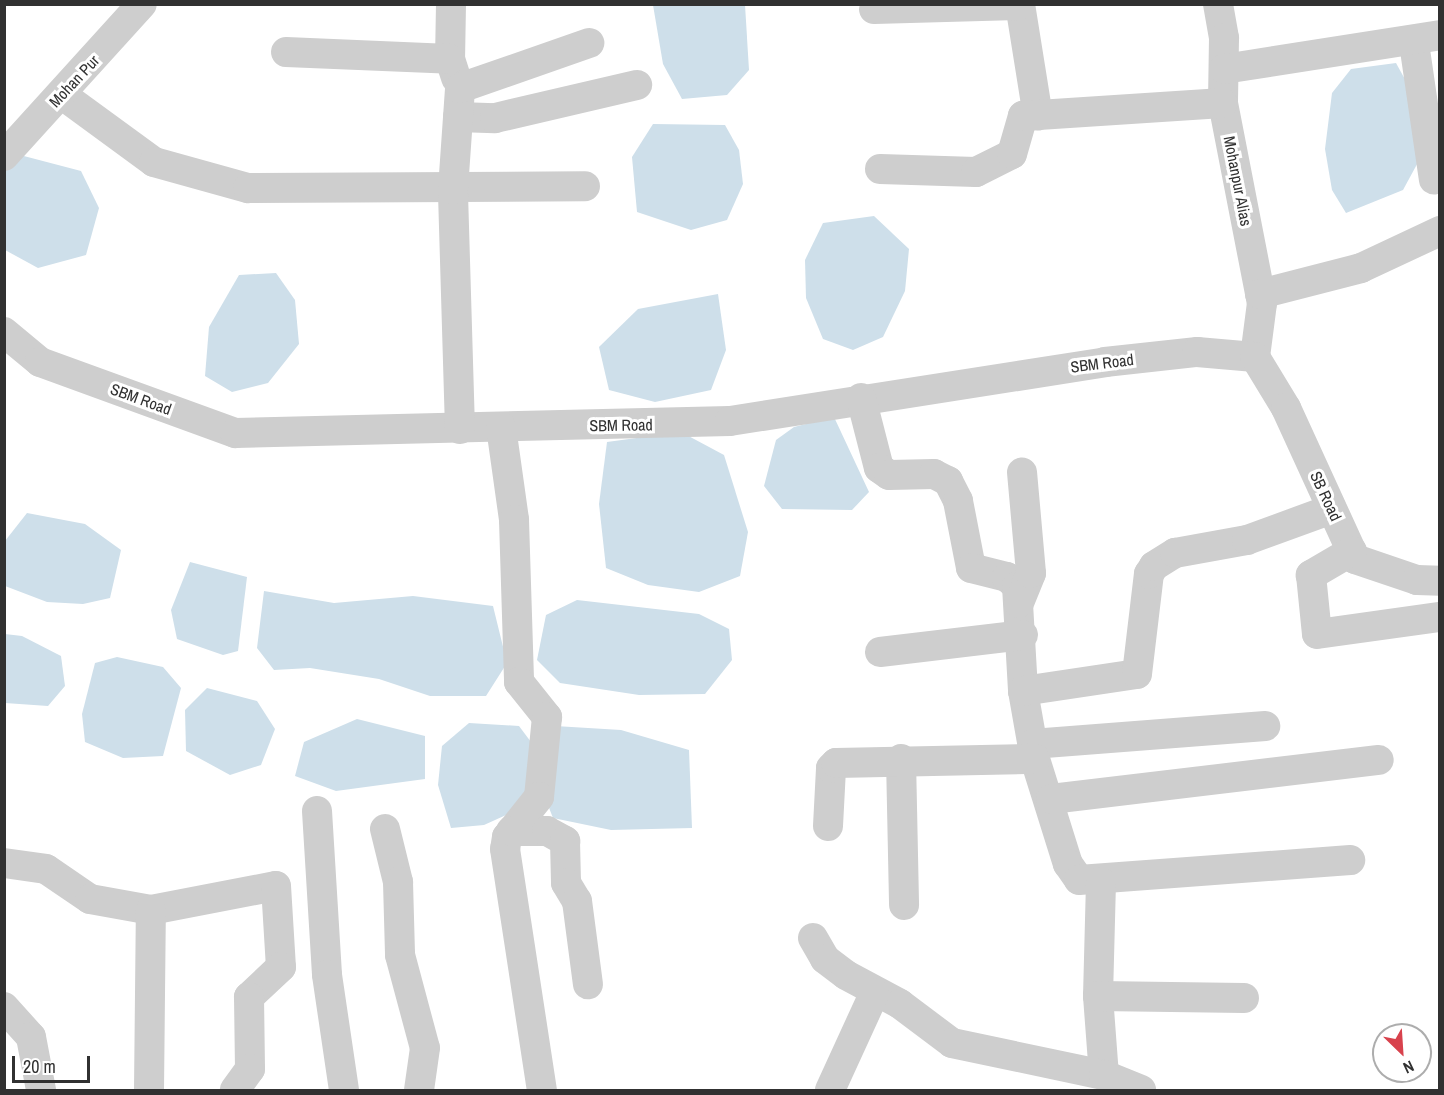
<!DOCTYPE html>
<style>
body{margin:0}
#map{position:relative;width:1444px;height:1095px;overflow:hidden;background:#fff;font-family:"Archivo Narrow",sans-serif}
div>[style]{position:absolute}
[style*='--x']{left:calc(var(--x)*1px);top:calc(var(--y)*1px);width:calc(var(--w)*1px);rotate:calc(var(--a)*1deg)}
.water>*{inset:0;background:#cedfea}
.minor>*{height:30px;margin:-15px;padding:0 15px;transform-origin:15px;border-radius:15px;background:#cecece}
span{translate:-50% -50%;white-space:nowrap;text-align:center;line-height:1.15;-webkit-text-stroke:6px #fff;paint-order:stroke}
.street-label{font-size:16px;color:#313131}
.frame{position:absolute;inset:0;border:6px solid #313131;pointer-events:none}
.north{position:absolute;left:1372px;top:1023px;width:60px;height:60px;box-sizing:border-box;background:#fff;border:2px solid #adadad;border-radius:50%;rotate:155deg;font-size:16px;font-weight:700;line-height:24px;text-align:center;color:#313131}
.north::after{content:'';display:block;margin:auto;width:21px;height:27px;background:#d8424d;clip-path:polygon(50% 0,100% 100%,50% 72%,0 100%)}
.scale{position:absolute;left:12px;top:1056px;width:78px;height:27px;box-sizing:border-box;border:3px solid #313131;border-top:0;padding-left:8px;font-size:18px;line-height:21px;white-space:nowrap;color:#313131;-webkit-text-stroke:4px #fff;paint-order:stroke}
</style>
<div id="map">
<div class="water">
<div style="clip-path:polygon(653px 5px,745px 5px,749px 70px,727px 95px,682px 99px,663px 64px)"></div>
<div style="clip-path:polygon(1396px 63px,1413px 94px,1422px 155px,1403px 190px,1346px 213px,1332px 190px,1325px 149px,1332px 93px,1351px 69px)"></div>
<div style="clip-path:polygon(653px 124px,725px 125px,739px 150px,743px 184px,727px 220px,691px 230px,637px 212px,632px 157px)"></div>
<div style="clip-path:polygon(20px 155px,81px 171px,99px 208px,86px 255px,38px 268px,5px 250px,4px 169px)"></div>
<div style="clip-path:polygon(874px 216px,909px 249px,905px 291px,883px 337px,853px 350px,823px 339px,806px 298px,805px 260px,823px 223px)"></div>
<div style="clip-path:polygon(276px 273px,295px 300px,299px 344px,268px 383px,232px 392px,205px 376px,209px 327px,239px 275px)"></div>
<div style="clip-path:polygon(718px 294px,726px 350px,711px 390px,655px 402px,609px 390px,599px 347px,638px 309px)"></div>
<div style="clip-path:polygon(834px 417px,869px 492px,852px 510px,782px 509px,764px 486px,776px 440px,794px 427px)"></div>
<div style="clip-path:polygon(681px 432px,724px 455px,748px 532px,740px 576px,699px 592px,648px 585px,606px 568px,599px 504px,607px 442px)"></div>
<div style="clip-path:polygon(27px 513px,85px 524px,121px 550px,110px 598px,83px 604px,47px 602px,5px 586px,5px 541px)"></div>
<div style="clip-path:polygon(190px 562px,247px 577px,238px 651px,223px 655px,177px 639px,171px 610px)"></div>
<div style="clip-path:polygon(264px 591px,334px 603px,413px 596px,493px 606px,507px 663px,486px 696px,430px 696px,379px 679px,310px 668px,274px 670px,257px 648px)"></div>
<div style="clip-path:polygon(577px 600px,699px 614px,729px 629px,732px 660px,705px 694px,639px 695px,560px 683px,537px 660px,546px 615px)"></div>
<div style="clip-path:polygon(5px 634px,22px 636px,61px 656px,65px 686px,48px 706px,5px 703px)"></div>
<div style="clip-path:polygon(117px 657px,163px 667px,181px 688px,163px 756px,123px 758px,85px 742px,82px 714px,95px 663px)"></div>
<div style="clip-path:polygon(207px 688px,257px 701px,275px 729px,261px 765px,230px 775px,186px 751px,185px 710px)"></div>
<div style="clip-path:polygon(357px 719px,425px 736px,425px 779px,336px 791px,295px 776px,304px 742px)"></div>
<div style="clip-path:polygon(469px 723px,519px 726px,534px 746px,530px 804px,484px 825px,451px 828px,438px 785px,442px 746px)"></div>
<div style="clip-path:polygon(555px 726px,621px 730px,689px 750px,692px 828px,611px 830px,553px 818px,539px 782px)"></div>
</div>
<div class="minor">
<div style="--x:451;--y:4;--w:55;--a:91"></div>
<div style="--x:450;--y:59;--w:20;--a:72"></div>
<div style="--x:1020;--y:4;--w:113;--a:80.9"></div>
<div style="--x:1218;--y:4;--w:35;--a:80"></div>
<div style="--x:1224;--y:38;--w:65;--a:90.9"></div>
<div style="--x:1223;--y:103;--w:204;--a:79"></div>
<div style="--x:1262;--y:303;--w:54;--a:97.4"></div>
<div style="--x:874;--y:9;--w:146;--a:-1.6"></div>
<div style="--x:1414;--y:43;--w:138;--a:81.7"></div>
<div style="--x:286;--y:52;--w:164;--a:2.4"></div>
<div style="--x:1224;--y:69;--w:219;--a:-8.9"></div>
<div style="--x:61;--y:94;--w:115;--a:36.2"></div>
<div style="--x:154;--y:162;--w:98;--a:15.5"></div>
<div style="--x:248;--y:188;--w:337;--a:-0.3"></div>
<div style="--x:458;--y:117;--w:37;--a:2"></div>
<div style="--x:495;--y:118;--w:146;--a:-13.1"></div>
<div style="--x:4;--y:156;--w:205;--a:-47.8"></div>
<div style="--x:880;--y:169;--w:96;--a:1.8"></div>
<div style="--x:976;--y:172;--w:40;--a:-26.6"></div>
<div style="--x:1012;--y:154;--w:40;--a:-74"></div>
<div style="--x:1023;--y:116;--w:200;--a:-3.7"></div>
<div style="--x:1260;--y:294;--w:104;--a:-14.4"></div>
<div style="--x:1361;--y:268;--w:87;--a:-25.1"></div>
<div style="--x:4;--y:332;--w:47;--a:39.8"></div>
<div style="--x:40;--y:362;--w:208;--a:20"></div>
<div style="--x:235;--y:433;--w:495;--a:-1.4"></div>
<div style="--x:730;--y:421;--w:380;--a:-8.9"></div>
<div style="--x:1105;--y:362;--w:93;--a:-6.2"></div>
<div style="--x:1197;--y:352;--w:58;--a:4.9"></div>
<div style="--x:1255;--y:357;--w:60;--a:58.7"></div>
<div style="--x:1286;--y:408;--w:166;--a:65.4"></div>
<div style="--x:1355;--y:559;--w:65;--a:18.7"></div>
<div style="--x:1417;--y:580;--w:23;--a:2"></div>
<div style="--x:861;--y:398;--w:72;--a:75.6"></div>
<div style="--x:879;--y:468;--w:12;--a:35"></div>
<div style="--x:889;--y:475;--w:45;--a:-1.3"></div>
<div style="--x:934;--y:474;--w:16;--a:27"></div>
<div style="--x:948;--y:481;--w:22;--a:63"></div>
<div style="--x:958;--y:501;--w:68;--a:79"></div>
<div style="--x:971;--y:568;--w:37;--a:14"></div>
<div style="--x:1007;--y:577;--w:13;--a:42"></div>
<div style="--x:1017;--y:586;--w:105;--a:86.7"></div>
<div style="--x:1023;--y:691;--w:69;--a:80"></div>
<div style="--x:1035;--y:759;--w:110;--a:72.6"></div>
<div style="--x:1068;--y:864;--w:19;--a:55"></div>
<div style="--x:1079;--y:880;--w:272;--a:-4.2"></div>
<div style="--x:501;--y:427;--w:94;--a:82"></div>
<div style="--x:514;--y:520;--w:162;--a:88.2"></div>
<div style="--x:519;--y:682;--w:45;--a:51.3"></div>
<div style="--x:547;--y:717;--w:80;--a:95.7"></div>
<div style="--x:539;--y:797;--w:51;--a:128.7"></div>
<div style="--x:507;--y:837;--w:12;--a:99"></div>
<div style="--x:505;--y:849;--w:244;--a:81.3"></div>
<div style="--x:460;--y:429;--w:240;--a:-91.7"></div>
<div style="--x:453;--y:189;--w:101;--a:-86"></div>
<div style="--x:460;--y:88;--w:137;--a:-19.2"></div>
<div style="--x:1352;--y:551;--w:48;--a:149.7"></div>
<div style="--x:1311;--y:575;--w:59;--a:84.2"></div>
<div style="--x:1317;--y:634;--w:124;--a:-7.9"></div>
<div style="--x:1019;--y:603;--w:32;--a:-68"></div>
<div style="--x:1031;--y:573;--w:101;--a:-95.1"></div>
<div style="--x:880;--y:652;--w:144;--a:-6.8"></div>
<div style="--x:1023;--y:691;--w:115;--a:-8.5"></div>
<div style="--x:1137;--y:674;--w:101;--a:-83.2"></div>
<div style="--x:1149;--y:574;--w:9;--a:-58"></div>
<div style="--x:1154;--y:566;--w:25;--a:-32"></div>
<div style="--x:1175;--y:553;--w:73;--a:-10.2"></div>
<div style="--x:1247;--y:540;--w:90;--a:-20"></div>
<div style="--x:1032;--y:744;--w:234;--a:-4.4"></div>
<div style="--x:901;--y:759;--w:146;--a:88.8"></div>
<div style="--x:1051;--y:799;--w:330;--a:-6.8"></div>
<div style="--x:317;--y:811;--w:164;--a:86.5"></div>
<div style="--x:327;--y:975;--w:116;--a:81.6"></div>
<div style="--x:828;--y:826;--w:58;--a:-87"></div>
<div style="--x:831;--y:768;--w:7;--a:-45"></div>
<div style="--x:836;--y:763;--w:199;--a:-1.2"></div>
<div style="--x:385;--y:829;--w:55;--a:76.2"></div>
<div style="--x:398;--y:882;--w:73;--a:88.4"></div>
<div style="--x:400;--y:955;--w:96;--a:75"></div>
<div style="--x:425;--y:1048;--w:42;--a:98.1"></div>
<div style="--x:511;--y:831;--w:36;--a:0"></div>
<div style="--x:547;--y:831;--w:21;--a:29"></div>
<div style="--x:565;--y:841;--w:42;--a:88.6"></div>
<div style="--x:566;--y:883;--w:21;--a:59"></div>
<div style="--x:577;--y:901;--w:84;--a:82.5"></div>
<div style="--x:4;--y:863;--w:42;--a:8.1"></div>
<div style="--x:46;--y:869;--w:53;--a:34.3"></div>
<div style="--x:90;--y:899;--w:62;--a:10.2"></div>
<div style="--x:151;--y:910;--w:127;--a:-10.9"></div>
<div style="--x:276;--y:886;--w:81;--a:86.5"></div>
<div style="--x:281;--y:967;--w:44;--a:136.8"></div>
<div style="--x:249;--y:997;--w:72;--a:89.2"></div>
<div style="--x:250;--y:1069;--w:26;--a:126"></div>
<div style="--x:1101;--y:882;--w:114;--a:91.5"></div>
<div style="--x:1098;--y:996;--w:79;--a:85.7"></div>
<div style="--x:813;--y:938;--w:24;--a:60"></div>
<div style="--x:825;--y:959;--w:26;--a:37"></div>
<div style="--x:846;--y:975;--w:61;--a:28.2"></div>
<div style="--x:900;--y:1004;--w:65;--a:36.9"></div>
<div style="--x:952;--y:1043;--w:155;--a:11.9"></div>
<div style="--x:1104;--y:1075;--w:40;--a:22"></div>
<div style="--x:1098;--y:996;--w:146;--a:0.8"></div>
<div style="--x:4;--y:1007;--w:40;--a:48"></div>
<div style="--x:31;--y:1037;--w:54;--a:79.3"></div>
<div style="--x:149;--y:1090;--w:180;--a:-89.4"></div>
<div style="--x:830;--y:1090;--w:106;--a:-65.4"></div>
</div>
<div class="street-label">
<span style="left:74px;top:81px;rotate:-47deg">Mohan Pur</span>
<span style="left:1238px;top:181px;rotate:79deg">Mohanpur Alias</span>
<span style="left:1102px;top:363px;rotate:-7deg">SBM Road</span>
<span style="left:141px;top:399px;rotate:20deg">SBM Road</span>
<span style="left:621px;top:425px;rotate:-1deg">SBM Road</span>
<span style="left:1326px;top:496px;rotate:65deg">SB Road</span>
</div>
<div class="frame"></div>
<div class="north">N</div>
<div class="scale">20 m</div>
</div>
